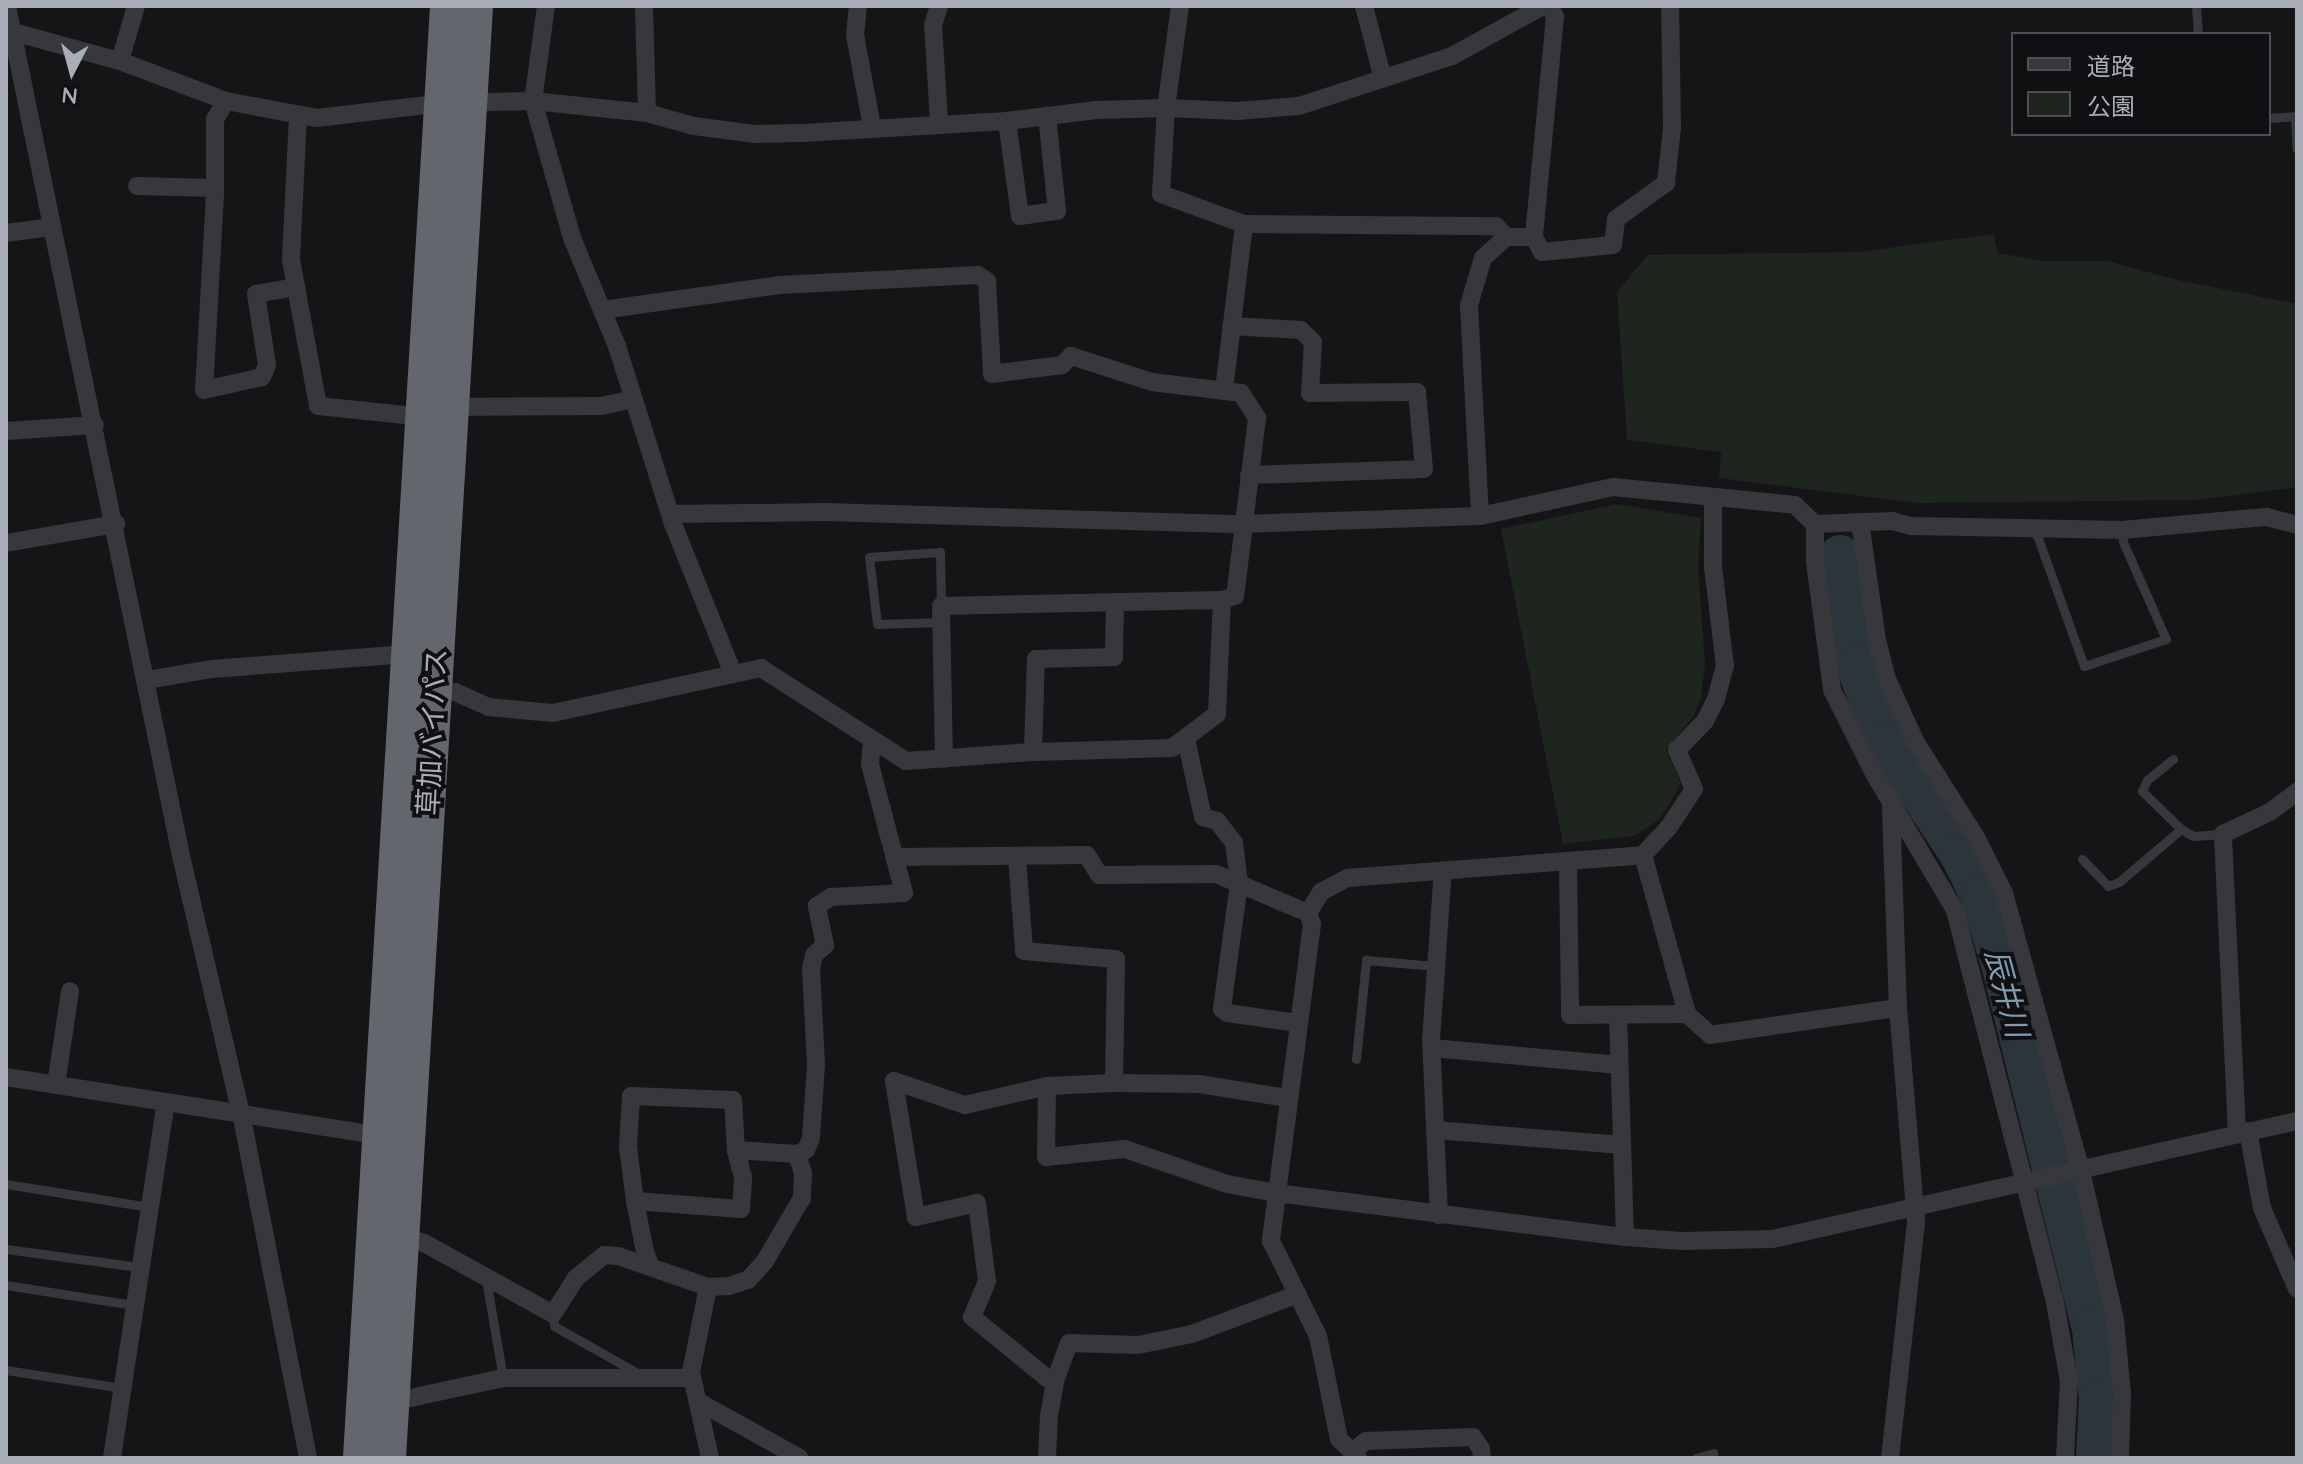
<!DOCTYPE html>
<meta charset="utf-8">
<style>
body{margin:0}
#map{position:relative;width:2303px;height:1464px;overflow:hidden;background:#151517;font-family:Quicksand,"Noto Sans JP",sans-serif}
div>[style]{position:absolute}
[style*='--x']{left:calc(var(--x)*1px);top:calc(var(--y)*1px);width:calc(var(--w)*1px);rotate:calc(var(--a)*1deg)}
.green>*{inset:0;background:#1e251e}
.river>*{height:40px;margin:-20px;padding:0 20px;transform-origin:20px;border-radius:20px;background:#2c353b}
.lane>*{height:9px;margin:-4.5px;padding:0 4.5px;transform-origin:4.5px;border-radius:4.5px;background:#37383c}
.street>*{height:18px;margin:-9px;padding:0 9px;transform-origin:9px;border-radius:9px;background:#37383c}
.highway>*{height:34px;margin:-17px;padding:0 17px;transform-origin:17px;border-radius:17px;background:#63666d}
span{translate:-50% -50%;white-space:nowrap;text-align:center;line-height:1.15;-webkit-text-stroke:8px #101012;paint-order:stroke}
.street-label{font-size:28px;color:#a8adb7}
.water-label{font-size:30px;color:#809cb1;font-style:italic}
.frame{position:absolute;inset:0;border:8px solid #a8adb7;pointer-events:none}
.legend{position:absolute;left:2011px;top:32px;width:260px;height:104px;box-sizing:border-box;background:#101012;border:2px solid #4d4f54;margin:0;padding:10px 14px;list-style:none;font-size:24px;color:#a8adb7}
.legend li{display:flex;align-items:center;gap:16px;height:40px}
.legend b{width:40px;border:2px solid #4d4f54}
.north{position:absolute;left:32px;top:32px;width:80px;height:80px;-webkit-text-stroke:6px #101012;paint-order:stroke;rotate:186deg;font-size:22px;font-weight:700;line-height:32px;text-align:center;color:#a8adb7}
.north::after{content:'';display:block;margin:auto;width:28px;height:36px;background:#a8adb7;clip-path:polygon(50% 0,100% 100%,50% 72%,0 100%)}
</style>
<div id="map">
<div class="green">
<div style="clip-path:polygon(1993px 234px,1998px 253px,2044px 261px,2108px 261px,2173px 279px,2297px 304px,2297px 487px,2196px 500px,1917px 503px,1719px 478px,1721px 452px,1627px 440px,1617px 292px,1648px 255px,1858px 252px)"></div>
<div style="clip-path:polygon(1617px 504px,1701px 518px,1698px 567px,1705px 663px,1701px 698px,1693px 717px,1666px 749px,1681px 784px,1660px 819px,1634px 836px,1563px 844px,1501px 529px)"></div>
</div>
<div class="river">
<div style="--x:1840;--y:555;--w:112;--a:81.8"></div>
<div style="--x:1856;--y:666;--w:79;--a:69.3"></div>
<div style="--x:1884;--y:740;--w:138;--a:56.5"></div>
<div style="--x:1960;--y:855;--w:45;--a:63.4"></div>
<div style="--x:1980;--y:895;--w:72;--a:73.1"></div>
<div style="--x:2001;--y:964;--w:375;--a:76"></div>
<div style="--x:2092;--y:1328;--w:70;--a:84.3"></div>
<div style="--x:2099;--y:1398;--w:60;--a:92.9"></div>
</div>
<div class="lane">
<div style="--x:2196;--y:6;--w:28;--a:86"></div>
<div style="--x:2269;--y:118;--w:26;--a:-4"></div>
<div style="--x:2295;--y:116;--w:33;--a:87"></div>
<div style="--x:2034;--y:527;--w:148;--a:70.2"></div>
<div style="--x:2084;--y:666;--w:86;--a:-18.2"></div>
<div style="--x:2166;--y:639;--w:106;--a:-113.9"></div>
<div style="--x:2123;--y:542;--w:12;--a:-95"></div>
<div style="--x:941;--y:606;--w:54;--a:-91.1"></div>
<div style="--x:940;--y:552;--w:71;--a:176"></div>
<div style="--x:869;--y:557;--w:67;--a:83.2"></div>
<div style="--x:877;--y:624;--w:65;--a:-1.8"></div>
<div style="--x:2173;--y:759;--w:33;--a:141"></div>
<div style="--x:2147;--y:780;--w:12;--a:114"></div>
<div style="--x:2142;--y:791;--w:54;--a:44.3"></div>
<div style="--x:2181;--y:829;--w:14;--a:30"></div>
<div style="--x:2193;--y:836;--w:30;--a:-4"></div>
<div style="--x:2082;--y:859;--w:37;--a:46"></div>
<div style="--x:2108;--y:886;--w:12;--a:-20"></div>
<div style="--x:2119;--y:882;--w:82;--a:-40.5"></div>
<div style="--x:1356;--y:1059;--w:100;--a:-84.2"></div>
<div style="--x:1366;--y:960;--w:69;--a:5"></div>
<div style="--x:6;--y:1184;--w:145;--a:9.1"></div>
<div style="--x:6;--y:1249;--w:134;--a:7.7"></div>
<div style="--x:486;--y:1279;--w:100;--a:80.3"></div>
<div style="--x:6;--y:1285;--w:129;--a:8.9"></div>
<div style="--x:553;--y:1314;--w:12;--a:85"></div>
<div style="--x:554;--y:1326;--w:100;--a:29.4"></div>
<div style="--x:6;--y:1370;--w:117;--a:8.8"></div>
<div style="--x:1696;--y:1458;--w:18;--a:-16"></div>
</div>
<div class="street">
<div style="--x:7;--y:6;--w:868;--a:78.43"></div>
<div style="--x:181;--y:856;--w:264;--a:76.9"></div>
<div style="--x:241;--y:1113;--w:351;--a:79"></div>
<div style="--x:546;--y:6;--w:96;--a:97.8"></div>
<div style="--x:533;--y:101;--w:142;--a:74.1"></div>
<div style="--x:572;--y:238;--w:117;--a:67.4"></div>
<div style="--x:617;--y:346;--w:187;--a:72.5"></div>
<div style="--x:673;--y:524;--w:161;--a:68.1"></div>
<div style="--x:644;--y:6;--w:107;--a:88.4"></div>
<div style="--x:858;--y:6;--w:29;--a:96"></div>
<div style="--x:855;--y:35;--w:94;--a:79.5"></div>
<div style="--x:1180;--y:6;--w:103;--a:97.8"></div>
<div style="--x:1166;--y:108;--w:86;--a:93.3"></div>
<div style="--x:1161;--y:194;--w:88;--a:19.9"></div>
<div style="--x:1244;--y:224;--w:252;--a:0.5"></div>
<div style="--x:1496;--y:226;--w:15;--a:48"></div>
<div style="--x:1506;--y:237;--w:28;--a:0"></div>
<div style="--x:1364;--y:6;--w:75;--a:75.4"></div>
<div style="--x:1550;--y:6;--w:12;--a:66"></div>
<div style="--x:1555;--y:17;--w:221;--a:95.5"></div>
<div style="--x:1534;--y:237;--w:17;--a:62"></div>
<div style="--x:1542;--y:252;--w:71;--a:-5.6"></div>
<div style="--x:1613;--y:245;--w:26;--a:-83"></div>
<div style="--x:1616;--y:219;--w:62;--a:-35.8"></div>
<div style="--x:1666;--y:183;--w:55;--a:-83.8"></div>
<div style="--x:1672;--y:128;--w:122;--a:-90.9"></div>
<div style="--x:13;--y:32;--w:111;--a:15.2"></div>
<div style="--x:120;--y:61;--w:113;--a:20.7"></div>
<div style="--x:226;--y:101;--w:93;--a:10.6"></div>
<div style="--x:317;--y:118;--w:126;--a:-6.8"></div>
<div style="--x:442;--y:103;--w:91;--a:-1.3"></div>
<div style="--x:533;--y:101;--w:115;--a:6"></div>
<div style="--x:647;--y:113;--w:49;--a:15.5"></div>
<div style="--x:694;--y:126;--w:62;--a:7.5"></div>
<div style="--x:755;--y:134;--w:48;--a:-1.2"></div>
<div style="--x:803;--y:133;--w:204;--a:-3.4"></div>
<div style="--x:1007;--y:121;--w:90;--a:-7"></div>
<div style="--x:1096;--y:110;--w:70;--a:-1.6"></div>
<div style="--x:1166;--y:108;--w:71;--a:2.4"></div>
<div style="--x:1237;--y:111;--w:62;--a:-4.6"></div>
<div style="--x:1299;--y:106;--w:161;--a:-18.1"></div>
<div style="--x:1452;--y:56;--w:104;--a:-28.8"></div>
<div style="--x:120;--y:61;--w:57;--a:-73.8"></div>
<div style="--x:226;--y:101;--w:21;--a:121"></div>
<div style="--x:215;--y:119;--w:75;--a:90"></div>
<div style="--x:215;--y:194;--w:196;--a:93.2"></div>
<div style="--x:204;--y:390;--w:59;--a:-12.6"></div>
<div style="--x:262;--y:377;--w:13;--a:-67"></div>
<div style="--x:267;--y:365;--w:72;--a:-98.8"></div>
<div style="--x:256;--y:294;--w:41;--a:-9.9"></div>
<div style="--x:298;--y:116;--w:144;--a:92.8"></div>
<div style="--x:291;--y:260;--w:148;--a:79.5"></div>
<div style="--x:318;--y:406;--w:107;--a:5.9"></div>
<div style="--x:1007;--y:121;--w:96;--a:82.2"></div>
<div style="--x:1020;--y:216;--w:37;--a:-8"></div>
<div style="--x:1057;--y:211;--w:96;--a:-96"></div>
<div style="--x:939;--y:122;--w:97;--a:-93.5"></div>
<div style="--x:933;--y:25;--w:20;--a:-72"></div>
<div style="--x:137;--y:186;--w:77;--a:1.5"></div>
<div style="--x:6;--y:233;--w:45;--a:-7.6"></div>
<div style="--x:602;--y:310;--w:179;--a:-8"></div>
<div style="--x:779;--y:285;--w:199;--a:-2.9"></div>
<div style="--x:978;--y:275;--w:11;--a:34"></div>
<div style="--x:987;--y:281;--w:93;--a:86.9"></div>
<div style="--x:992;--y:374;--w:71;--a:-7.3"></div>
<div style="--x:1062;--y:365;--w:13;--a:-45"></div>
<div style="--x:1071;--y:356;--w:85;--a:17.8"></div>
<div style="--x:1152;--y:382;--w:90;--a:7"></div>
<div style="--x:1241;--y:393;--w:30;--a:57"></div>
<div style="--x:1257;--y:418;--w:179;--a:97"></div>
<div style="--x:1235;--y:596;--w:14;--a:163"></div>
<div style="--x:1222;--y:600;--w:281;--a:178.8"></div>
<div style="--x:941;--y:606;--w:153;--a:88.9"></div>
<div style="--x:1231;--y:326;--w:70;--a:3.3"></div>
<div style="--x:1301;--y:330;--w:17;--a:45"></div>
<div style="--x:1313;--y:342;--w:51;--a:93.4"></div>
<div style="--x:1310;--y:393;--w:107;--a:-0.5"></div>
<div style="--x:1417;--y:392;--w:77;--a:84.8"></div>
<div style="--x:1424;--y:469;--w:175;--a:178"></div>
<div style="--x:1224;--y:390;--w:167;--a:-83.1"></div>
<div style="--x:453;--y:407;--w:148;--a:-0.4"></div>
<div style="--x:601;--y:406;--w:33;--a:-12"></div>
<div style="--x:6;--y:431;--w:89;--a:-3.9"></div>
<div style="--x:670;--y:514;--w:155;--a:-0.7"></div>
<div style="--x:825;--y:512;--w:416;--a:1.7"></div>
<div style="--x:1241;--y:524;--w:239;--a:-1.9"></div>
<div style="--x:1480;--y:516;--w:136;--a:-12.3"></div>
<div style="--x:1613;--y:487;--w:183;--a:5.6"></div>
<div style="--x:1795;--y:505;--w:28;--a:44"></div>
<div style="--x:1815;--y:524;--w:77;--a:-2.2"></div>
<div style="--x:1892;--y:521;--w:20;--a:15"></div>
<div style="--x:1911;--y:526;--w:211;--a:1.1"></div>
<div style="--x:2122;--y:530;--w:145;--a:-5.2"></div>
<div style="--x:2266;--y:517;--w:32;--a:14"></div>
<div style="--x:1480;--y:516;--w:211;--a:-93"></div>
<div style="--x:1469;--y:305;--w:49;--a:-73.4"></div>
<div style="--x:1483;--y:258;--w:31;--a:-42"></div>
<div style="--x:1860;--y:522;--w:119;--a:81.8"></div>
<div style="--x:1877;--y:640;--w:40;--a:75.6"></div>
<div style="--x:1887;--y:679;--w:68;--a:65.7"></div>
<div style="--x:1915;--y:741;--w:114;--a:57.6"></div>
<div style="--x:1976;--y:837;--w:63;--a:63.4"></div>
<div style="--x:2004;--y:893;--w:288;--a:74.5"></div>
<div style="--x:2081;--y:1171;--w:153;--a:77.1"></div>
<div style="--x:2115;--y:1320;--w:74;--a:84.6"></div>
<div style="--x:2122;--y:1394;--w:64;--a:91.8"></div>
<div style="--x:1815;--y:524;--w:38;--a:90"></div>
<div style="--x:1815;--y:562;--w:129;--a:82.4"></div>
<div style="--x:1832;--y:690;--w:97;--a:63.2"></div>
<div style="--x:1876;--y:777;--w:155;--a:59.3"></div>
<div style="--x:1955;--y:910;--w:399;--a:75.7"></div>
<div style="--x:2054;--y:1297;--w:85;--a:79.9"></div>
<div style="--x:2069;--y:1381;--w:77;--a:93"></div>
<div style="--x:6;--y:543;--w:112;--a:-9.8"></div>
<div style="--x:147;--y:680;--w:66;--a:-9.6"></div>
<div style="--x:212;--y:669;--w:196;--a:-4.4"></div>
<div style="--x:428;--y:693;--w:27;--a:-2"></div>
<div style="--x:455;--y:692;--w:36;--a:24"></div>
<div style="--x:488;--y:707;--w:65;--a:5.3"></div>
<div style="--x:553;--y:713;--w:213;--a:-12.2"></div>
<div style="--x:761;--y:668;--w:172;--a:32.7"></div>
<div style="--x:906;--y:761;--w:127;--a:-4.1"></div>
<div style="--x:1033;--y:752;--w:139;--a:-1.6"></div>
<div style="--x:1172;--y:748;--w:56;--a:-37.1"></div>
<div style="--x:1217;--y:714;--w:114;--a:-87.5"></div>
<div style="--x:1186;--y:739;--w:80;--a:77.7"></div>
<div style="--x:1203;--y:817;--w:15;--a:16"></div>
<div style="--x:1217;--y:821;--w:28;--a:52"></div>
<div style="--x:1234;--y:843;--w:40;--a:82.9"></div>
<div style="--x:1239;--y:883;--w:127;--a:97.7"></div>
<div style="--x:1222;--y:1009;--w:6;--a:39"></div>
<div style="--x:1227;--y:1013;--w:72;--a:8"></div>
<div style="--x:1033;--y:752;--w:93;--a:-88.2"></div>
<div style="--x:1036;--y:659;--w:78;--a:-1.5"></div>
<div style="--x:1114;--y:657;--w:55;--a:-89"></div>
<div style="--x:1643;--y:855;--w:165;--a:74.5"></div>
<div style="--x:1687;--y:1014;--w:31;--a:42"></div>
<div style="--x:1710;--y:1035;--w:190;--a:-8.2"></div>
<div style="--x:895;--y:857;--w:192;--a:-0.6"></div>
<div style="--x:1087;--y:855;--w:23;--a:59"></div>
<div style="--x:1099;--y:875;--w:117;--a:-0.5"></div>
<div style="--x:1216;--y:874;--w:100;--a:23"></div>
<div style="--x:1308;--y:913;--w:12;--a:70"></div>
<div style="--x:1312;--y:924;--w:320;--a:97.4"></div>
<div style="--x:1271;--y:1241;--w:106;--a:63.7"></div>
<div style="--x:1318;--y:1336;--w:105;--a:78.5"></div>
<div style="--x:1339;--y:1439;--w:27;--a:45"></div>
<div style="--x:1017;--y:857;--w:94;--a:85.7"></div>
<div style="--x:1024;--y:951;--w:92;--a:5"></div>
<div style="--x:1116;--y:959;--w:124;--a:90.9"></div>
<div style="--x:1568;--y:863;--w:152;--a:89.2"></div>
<div style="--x:1570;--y:1015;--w:117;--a:-0.5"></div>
<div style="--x:1308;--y:913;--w:25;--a:-58"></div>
<div style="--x:1321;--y:892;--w:30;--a:-28"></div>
<div style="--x:1347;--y:878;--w:297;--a:-4.4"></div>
<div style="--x:1643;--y:855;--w:38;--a:-47"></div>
<div style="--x:1669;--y:827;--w:45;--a:-56.7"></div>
<div style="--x:1694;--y:789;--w:43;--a:-113.6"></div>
<div style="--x:1677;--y:750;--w:40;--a:-46"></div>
<div style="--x:1705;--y:721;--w:25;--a:-63"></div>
<div style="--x:1716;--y:699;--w:34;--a:-75"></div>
<div style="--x:1725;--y:666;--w:100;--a:-96.9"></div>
<div style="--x:1713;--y:567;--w:67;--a:-90"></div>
<div style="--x:1618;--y:1015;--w:222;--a:88.2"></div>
<div style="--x:1432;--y:1048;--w:188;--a:5.2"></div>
<div style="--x:6;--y:1077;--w:380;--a:8.9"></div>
<div style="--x:56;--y:1085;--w:95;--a:-81.5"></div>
<div style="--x:1047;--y:1086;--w:71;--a:90.8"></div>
<div style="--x:1046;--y:1157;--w:79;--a:-5.8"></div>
<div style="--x:1125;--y:1149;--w:108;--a:18.9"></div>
<div style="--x:1227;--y:1184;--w:50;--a:10.4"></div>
<div style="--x:1276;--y:1193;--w:352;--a:7.2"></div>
<div style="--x:1625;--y:1237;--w:57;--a:4"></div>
<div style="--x:1682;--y:1241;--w:90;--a:-1.3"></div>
<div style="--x:1772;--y:1239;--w:538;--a:-12.67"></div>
<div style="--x:1435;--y:1130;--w:188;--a:4.6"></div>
<div style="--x:2248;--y:1131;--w:78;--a:79.7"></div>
<div style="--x:2262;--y:1208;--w:88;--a:66.6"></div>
<div style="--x:2237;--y:1133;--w:299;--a:-92.7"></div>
<div style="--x:2223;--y:834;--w:52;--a:-25.1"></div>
<div style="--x:2270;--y:812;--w:34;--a:-37"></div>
<div style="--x:736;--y:1150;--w:61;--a:3.8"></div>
<div style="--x:797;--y:1154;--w:10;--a:-24"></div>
<div style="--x:806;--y:1150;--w:13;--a:-67"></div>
<div style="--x:811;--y:1138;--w:74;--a:-86.1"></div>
<div style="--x:816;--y:1064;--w:95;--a:-93"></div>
<div style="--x:811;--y:969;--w:14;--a:-78"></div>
<div style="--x:814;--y:955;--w:15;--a:-42"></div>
<div style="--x:825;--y:945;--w:40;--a:-102"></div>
<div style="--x:817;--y:906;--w:17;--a:-33"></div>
<div style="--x:831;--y:897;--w:73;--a:-3.1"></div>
<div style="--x:904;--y:893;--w:133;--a:-104.8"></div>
<div style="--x:870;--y:764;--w:23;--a:-85"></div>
<div style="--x:635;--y:1201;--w:106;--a:4.3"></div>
<div style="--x:741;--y:1209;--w:32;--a:-86"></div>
<div style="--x:743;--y:1177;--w:28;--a:-105"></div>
<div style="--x:736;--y:1150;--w:50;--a:-93.4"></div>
<div style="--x:733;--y:1100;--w:102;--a:-177.8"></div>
<div style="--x:631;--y:1096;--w:51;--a:93.4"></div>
<div style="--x:628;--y:1147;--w:54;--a:82.6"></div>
<div style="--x:635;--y:1201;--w:52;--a:78.9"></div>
<div style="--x:645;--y:1252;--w:16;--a:68"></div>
<div style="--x:1439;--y:1215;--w:175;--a:-92.6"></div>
<div style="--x:1431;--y:1040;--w:170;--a:-86"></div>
<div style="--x:402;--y:1236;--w:23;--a:18"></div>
<div style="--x:424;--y:1243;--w:147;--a:28.8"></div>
<div style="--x:553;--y:1314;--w:43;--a:-57.4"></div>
<div style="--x:576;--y:1278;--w:36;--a:-39"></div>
<div style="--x:604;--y:1255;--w:14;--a:4"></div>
<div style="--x:618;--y:1256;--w:95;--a:19"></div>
<div style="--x:708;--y:1287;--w:21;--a:-3"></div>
<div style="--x:729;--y:1286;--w:20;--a:-18"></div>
<div style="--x:748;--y:1280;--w:25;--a:-48"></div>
<div style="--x:765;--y:1261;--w:73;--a:-59.6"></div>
<div style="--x:802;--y:1198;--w:25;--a:-88"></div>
<div style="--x:803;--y:1173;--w:20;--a:-108"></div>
<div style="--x:708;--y:1287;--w:87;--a:101.3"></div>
<div style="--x:691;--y:1372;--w:88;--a:77.5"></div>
<div style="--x:1055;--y:1381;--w:9;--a:-159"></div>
<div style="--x:1047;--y:1378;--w:97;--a:-140.9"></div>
<div style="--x:972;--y:1317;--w:39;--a:-67"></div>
<div style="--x:987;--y:1281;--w:79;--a:-97.3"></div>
<div style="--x:977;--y:1203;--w:63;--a:167.1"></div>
<div style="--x:916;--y:1217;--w:138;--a:-99.2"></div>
<div style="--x:894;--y:1081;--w:75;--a:18.7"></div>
<div style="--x:965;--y:1105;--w:84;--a:-13"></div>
<div style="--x:1047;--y:1086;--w:67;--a:-2.6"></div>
<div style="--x:1114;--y:1083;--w:85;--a:0.7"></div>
<div style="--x:1199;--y:1084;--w:89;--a:9"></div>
<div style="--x:392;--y:1402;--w:114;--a:-12.2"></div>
<div style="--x:503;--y:1378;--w:189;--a:0"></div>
<div style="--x:699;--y:1402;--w:115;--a:29"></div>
<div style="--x:1352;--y:1452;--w:18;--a:-38"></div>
<div style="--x:1366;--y:1441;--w:107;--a:-2.1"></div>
<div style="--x:1473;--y:1437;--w:14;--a:56"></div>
<div style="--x:1481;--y:1449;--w:9;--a:84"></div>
<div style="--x:112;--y:1458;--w:359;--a:-81.4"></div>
<div style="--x:1047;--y:1458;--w:42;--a:-87.3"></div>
<div style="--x:1049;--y:1416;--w:36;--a:-80"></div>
<div style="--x:1055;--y:1381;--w:40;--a:-69.8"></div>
<div style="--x:1069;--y:1343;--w:69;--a:1.7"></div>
<div style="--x:1138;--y:1345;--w:55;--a:-11.5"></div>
<div style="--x:1192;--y:1334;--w:113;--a:-20.7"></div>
<div style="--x:1890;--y:1458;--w:237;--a:-83.7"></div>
<div style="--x:1916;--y:1222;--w:215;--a:-94.8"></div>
<div style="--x:1898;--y:1008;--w:204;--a:-92"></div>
</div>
<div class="highway">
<div style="--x:360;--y:1458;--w:1455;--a:-86.57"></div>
<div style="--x:389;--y:1458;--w:1455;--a:-86.57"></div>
</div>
<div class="street-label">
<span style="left:432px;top:732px;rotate:-87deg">草加バイパス</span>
</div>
<div class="water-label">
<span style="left:2007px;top:993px;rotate:75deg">辰井川</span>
</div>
<div class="frame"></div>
<ul class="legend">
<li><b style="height:10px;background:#37383c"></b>道路</li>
<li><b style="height:22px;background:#1e251e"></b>公園</li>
</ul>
<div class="north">N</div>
</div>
